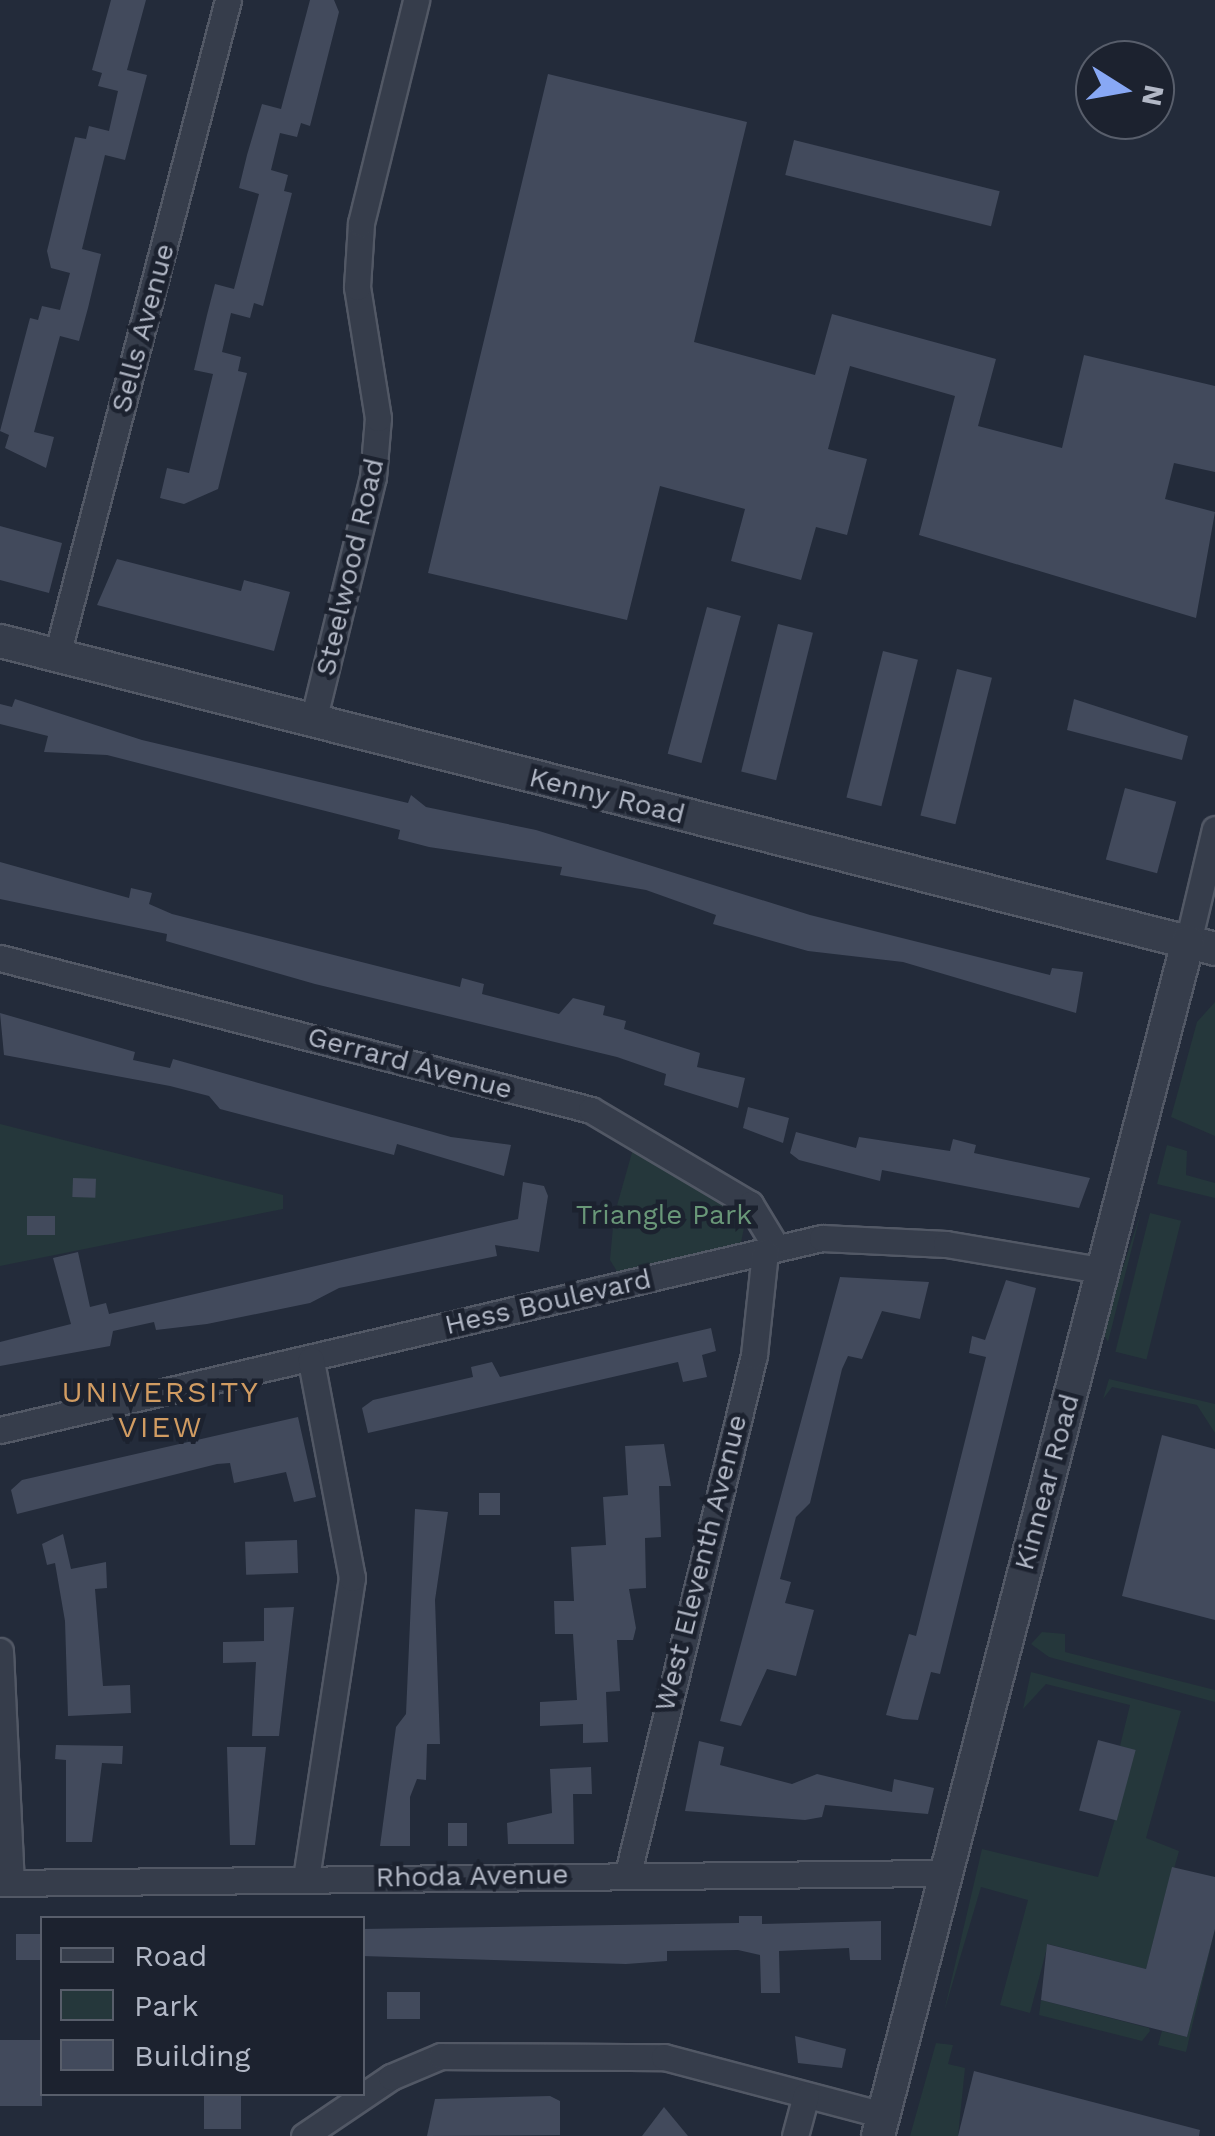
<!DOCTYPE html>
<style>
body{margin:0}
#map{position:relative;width:1215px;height:2136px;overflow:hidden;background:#232b3a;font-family:"Work Sans",sans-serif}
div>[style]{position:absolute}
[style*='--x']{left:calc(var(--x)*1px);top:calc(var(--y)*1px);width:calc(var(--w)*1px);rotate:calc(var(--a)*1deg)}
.green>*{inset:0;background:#25373b;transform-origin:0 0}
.building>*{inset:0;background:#424a5c;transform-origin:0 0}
.roads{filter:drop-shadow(2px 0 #525865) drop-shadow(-2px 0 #525865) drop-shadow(0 2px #525865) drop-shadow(0 -2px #525865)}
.minor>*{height:25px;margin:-12.5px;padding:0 12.5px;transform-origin:12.5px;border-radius:12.5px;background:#363d4b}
.tertiary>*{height:32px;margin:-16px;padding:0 16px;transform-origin:16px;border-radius:16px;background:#363d4b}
span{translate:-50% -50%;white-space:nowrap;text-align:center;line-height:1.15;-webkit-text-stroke:9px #1c222f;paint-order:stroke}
.street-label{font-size:28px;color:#b2b8c6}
.park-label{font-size:28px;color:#699778}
.neighbourhood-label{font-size:30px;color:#d19c62;letter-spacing:2.5px}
.legend{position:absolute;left:40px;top:1916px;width:325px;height:180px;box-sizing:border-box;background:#1c222f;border:2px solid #585e6b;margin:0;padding:12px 18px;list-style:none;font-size:30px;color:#b2b8c6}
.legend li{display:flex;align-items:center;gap:20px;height:50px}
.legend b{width:50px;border:2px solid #585e6b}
.north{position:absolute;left:1075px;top:40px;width:100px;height:100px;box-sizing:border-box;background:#1c222f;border:2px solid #585e6b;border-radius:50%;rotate:101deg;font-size:28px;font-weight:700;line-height:40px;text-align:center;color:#b2b8c6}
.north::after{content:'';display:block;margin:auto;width:35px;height:45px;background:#88a8f5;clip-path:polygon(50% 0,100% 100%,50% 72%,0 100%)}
</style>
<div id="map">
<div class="green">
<div style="clip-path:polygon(1215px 1002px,1215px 1136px,1171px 1117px,1197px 1022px)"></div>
<div style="clip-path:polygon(0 1124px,283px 1195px,283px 1209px,0 1266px)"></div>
<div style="clip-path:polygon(1167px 1145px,1187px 1151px,1186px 1175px,1215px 1183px,1215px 1198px,1157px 1184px)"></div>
<div style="clip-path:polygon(633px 1149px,732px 1202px,746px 1217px,741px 1243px,618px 1273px,610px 1260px,614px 1216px)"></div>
<div style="clip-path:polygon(1141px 1212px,1108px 1342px,1102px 1331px)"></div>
<div style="left:1150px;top:1213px;width:32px;height:143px;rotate:14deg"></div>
<div style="clip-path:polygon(1109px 1379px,1215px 1404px,1215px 1433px,1197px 1405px,1112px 1387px,1103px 1399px)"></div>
<div style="clip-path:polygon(1042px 1632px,1065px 1634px,1065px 1652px,1215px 1690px,1215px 1702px,1049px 1657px,1031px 1644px)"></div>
<div style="clip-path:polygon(1031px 1672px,1181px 1711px,1146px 1838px,1179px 1851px,1146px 1969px,1048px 1944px,1030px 2013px,1000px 2005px,1028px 1900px,981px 1887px,944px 2012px,982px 1849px,1098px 1877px,1135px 1751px,1120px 1746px,1130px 1705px,1046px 1684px,1023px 1709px)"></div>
<div style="clip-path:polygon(1215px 1929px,1186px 2052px,1158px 2045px,1162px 2031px,1187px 2037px)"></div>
<div style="clip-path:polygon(1041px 2000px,1149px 2028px,1150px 2031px,1142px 2041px,1039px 2015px)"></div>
<div style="clip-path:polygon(936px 2043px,953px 2045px,948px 2064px,965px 2068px,958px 2136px,910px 2136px)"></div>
</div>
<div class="building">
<div style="clip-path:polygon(111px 0,146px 0,127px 70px,147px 75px,125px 160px,105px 155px,82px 249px,101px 254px,88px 308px,79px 341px,60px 336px,34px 432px,54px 437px,46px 468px,5px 448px,9px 435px,0 431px,30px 318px,38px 320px,42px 306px,60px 310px,70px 273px,51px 268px,47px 251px,75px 137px,86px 139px,89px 126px,109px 131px,118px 91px,98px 86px,102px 73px,92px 70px)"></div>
<div style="clip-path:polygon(310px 0,334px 0,339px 12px,310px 126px,301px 123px,297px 137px,280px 133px,271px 170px,288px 175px,284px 191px,292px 193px,263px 306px,254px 303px,250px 318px,231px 313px,222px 352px,241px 357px,238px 371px,247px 373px,218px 489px,184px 504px,160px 498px,167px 468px,189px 473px,213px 374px,194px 370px,207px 315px,215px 284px,234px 289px,259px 194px,239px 188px,247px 155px,262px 104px,281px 109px)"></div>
<div style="clip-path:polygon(548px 74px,747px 122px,694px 342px,815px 375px,832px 314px,996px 359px,978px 426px,1062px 448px,1084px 355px,1215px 386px,1215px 472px,1174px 463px,1165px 499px,1215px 512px,1196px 618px,919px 535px,955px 396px,850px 366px,828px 449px,867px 459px,847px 535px,816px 527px,801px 580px,731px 561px,745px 509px,660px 486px,627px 620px,428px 573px)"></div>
<div style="left:794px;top:140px;width:212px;height:36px;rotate:14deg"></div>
<div style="clip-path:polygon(0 526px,62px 543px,49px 593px,0 580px)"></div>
<div style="clip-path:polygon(117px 559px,241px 591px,244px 580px,290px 592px,274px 651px,97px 605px)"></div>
<div style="left:707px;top:607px;width:35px;height:152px;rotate:15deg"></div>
<div style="left:778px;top:624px;width:36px;height:152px;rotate:14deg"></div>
<div style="left:883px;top:651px;width:36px;height:151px;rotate:14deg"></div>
<div style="left:957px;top:669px;width:36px;height:151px;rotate:14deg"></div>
<div style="clip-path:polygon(15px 699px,142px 740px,408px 803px,411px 795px,426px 807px,536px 830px,810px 915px,1050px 975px,1052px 968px,1083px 972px,1076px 1013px,903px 962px,808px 951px,713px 924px,716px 915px,646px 890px,560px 875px,562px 867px,429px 847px,398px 839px,400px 830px,107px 755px,44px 752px,48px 736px,0 724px,0 704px,12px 707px)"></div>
<div style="clip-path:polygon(1074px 699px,1188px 736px,1182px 760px,1067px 730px)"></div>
<div style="left:1125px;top:788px;width:53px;height:74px;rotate:15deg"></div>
<div style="clip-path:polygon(0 862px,129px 898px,131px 888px,152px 893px,149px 904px,172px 914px,460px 987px,462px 978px,484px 984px,482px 994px,559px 1014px,573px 998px,605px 1006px,603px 1015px,626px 1021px,624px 1029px,700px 1053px,697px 1067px,745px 1078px,738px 1108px,664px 1085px,666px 1074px,617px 1057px,315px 984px,166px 941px,167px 934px,0 899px)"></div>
<div style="clip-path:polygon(0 1013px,135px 1052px,133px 1060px,170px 1068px,173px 1059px,451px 1137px,511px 1145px,504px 1176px,397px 1144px,394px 1155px,220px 1109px,209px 1096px,170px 1086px,4px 1055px)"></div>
<div style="clip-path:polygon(748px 1107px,789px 1118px,783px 1143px,743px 1128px)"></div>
<div style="clip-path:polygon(796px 1132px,856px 1148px,859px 1137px,950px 1151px,953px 1139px,976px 1145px,974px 1153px,1090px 1178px,1079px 1208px,882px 1170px,880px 1181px,799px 1160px,790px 1153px)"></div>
<div style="left:73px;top:1178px;width:23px;height:19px;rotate:2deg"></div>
<div style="clip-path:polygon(523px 1182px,544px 1186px,548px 1196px,539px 1252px,495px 1245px,497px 1256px,339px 1288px,310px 1303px,207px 1324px,156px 1330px,154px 1322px,113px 1331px,110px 1346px,0 1366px,0 1342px,71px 1324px,53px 1258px,78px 1252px,90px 1307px,106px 1303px,109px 1314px,518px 1219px)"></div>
<div style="left:55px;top:1216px;width:19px;height:28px;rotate:90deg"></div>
<div style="clip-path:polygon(840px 1277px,929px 1282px,920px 1319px,882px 1311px,862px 1359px,848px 1356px,842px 1369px,810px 1503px,796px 1517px,780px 1579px,791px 1582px,785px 1603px,814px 1610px,796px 1676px,767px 1669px,741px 1726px,720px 1721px)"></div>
<div style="clip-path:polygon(1006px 1280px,1036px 1288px,940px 1674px,931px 1672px,918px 1720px,903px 1719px,886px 1715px,909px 1634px,916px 1636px,986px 1357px,969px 1353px,972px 1336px,985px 1340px)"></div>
<div style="clip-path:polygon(711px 1328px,716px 1351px,702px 1355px,707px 1377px,683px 1382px,678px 1362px,368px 1433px,362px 1408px,373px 1400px,473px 1377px,471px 1367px,492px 1362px,500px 1377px)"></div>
<div style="clip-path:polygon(298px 1417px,316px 1497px,294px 1502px,286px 1472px,234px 1483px,230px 1463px,217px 1464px,17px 1514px,11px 1490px,22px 1480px)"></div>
<div style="clip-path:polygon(1162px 1435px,1215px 1449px,1215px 1620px,1122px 1596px)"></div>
<div style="clip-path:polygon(664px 1444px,671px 1486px,659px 1486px,661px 1537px,645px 1538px,646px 1588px,629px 1589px,636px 1628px,633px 1640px,617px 1640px,620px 1691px,606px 1692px,608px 1742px,583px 1743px,583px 1724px,540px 1726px,540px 1702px,577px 1700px,573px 1634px,555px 1634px,554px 1601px,574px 1601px,571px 1547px,606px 1545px,603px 1497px,628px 1495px,625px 1446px)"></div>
<div style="left:479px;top:1493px;width:21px;height:22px"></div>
<div style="clip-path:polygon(415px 1509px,448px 1512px,435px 1600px,440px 1744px,427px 1744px,426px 1780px,417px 1779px,410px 1797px,410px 1846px,380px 1846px,396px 1727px,406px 1714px)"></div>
<div style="clip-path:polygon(63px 1534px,71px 1569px,106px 1562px,107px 1588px,95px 1589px,103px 1686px,130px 1685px,131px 1713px,68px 1716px,65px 1621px,55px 1563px,47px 1565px,42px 1544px)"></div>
<div style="left:297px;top:1540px;width:33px;height:52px;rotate:88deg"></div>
<div style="clip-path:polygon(294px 1607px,279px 1736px,252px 1736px,256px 1662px,223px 1663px,223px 1642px,264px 1641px,264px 1608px)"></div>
<div style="left:1098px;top:1740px;width:39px;height:73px;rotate:15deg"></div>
<div style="clip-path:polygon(699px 1741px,724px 1747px,720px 1765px,792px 1784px,817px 1774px,892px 1792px,894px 1779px,934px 1788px,928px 1814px,825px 1805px,822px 1817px,805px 1820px,685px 1811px)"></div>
<div style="clip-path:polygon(56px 1745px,123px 1746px,122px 1764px,102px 1763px,92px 1842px,66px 1842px,66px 1760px,55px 1759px)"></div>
<div style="clip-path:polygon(227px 1747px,266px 1747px,255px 1845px,230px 1845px)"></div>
<div style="clip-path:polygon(591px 1767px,592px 1794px,573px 1794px,574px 1844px,508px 1844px,507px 1823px,552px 1813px,550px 1769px)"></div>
<div style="left:448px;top:1823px;width:19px;height:23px"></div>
<div style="clip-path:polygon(1172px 1867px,1215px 1877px,1215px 1929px,1187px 2037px,1041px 2000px,1047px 1944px,1146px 1969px)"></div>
<div style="clip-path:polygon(739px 1916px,762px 1916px,762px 1924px,881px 1921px,881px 1960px,850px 1960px,849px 1948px,779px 1951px,780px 1993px,761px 1993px,760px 1955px,738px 1950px,667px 1951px,667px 1961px,626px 1964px,362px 1956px,362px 1929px,739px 1923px)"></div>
<div style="left:16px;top:1934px;width:26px;height:26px"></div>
<div style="left:387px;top:1992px;width:33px;height:27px"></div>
<div style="clip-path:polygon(795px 2036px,846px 2049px,842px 2068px,798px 2063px)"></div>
<div style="left:0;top:2040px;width:42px;height:66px"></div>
<div style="clip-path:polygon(974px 2071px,1200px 2130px,1199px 2136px,958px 2136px)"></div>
<div style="left:204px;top:2094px;width:37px;height:35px"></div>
<div style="clip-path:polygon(550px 2096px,560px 2101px,560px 2135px,427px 2136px,435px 2099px)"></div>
<div style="clip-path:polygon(664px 2107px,688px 2136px,642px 2136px)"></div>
</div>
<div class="roads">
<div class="minor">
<div style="--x:57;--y:655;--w:677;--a:-75.37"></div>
<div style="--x:313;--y:721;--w:251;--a:-76.2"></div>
<div style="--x:373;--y:477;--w:59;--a:-85.2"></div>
<div style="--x:378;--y:418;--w:133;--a:-99.1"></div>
<div style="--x:357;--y:287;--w:64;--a:-86.4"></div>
<div style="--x:361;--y:223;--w:230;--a:-76.1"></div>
<div style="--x:1188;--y:942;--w:116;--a:-76.6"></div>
<div style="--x:0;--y:958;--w:610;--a:14.42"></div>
<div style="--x:591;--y:1110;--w:185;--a:30.6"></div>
<div style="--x:750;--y:1204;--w:50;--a:58.8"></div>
<div style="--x:0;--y:1430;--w:844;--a:-13.15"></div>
<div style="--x:822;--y:1238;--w:124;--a:2.8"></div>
<div style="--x:946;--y:1244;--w:156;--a:9.6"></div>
<div style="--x:0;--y:1651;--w:232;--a:87.3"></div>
<div style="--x:628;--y:1873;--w:533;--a:-76.33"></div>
<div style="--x:754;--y:1355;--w:104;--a:-83.9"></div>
<div style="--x:306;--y:1878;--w:304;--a:-81.3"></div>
<div style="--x:352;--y:1578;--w:222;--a:-100.7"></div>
<div style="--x:0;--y:1883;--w:943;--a:-0.61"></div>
<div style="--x:304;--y:2136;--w:105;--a:-34.1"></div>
<div style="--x:391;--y:2077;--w:54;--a:-22.8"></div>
<div style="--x:441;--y:2056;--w:223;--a:0.3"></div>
<div style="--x:664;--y:2057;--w:227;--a:14.8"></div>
<div style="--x:795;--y:2136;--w:42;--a:-75"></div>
</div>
<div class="tertiary">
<div style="--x:0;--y:641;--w:1253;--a:14.22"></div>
<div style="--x:878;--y:2136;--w:1234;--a:-75.45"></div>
</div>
</div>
<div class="street-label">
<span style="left:143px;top:328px;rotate:-75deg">Sells Avenue</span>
<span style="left:350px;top:567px;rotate:-77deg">Steelwood Road</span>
<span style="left:607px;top:796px;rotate:14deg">Kenny Road</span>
<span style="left:410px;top:1063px;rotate:15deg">Gerrard Avenue</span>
<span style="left:548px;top:1302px;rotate:-13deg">Hess Boulevard</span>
<span style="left:1047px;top:1482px;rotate:-75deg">Kinnear Road</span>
<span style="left:701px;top:1563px;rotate:-76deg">West Eleventh Avenue</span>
<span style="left:472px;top:1876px;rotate:-1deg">Rhoda Avenue</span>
</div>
<div class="park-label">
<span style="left:664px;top:1215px">Triangle Park</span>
</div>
<div class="neighbourhood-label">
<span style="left:161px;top:1409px">UNIVERSITY<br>VIEW</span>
</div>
<ul class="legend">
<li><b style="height:12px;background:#363d4b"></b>Road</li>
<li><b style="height:28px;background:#25373b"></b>Park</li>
<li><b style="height:28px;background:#424a5c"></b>Building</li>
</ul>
<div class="north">N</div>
</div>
